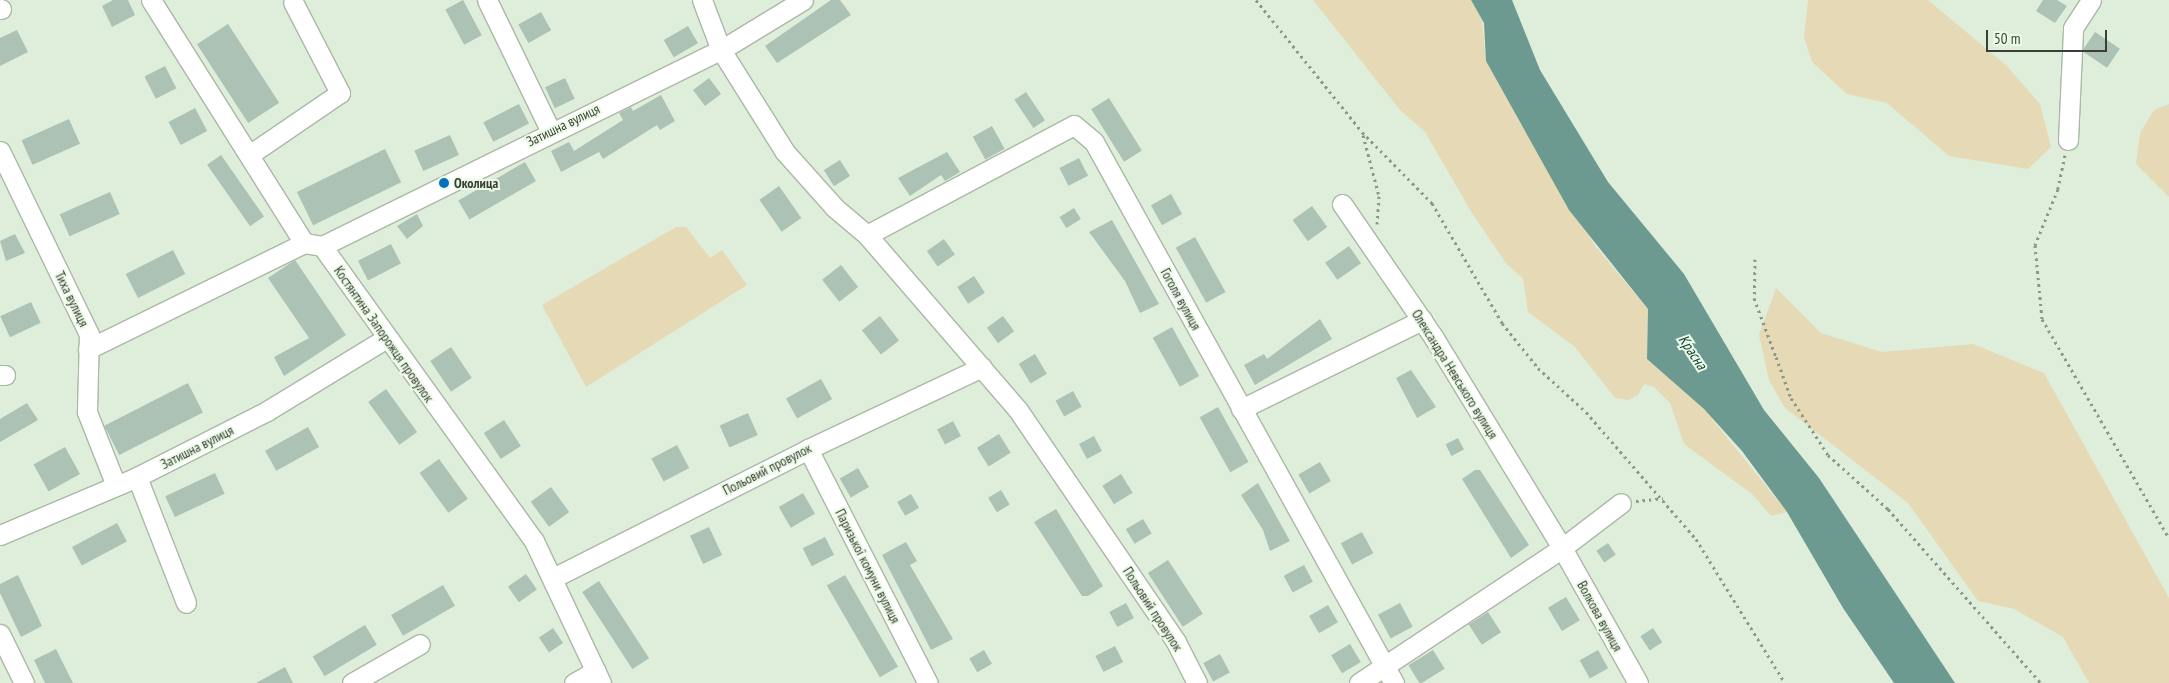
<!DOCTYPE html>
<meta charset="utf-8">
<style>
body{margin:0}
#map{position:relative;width:2169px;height:683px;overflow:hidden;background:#dfeeda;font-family:"PT Sans Narrow",sans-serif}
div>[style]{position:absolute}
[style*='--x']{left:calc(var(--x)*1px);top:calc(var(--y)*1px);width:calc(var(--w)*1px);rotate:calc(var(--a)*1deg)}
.green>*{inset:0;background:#e5dab5}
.water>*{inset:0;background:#6c9a91}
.building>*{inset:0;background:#acc2b5;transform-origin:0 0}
.path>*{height:3px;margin-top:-1.5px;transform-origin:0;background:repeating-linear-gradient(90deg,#8c9789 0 2.5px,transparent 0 6.5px)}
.roads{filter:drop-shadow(1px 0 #aab8a6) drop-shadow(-1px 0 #aab8a6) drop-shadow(0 1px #aab8a6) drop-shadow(0 -1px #aab8a6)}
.minor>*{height:19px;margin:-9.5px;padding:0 9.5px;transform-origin:9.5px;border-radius:9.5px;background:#fff}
.dots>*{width:14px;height:14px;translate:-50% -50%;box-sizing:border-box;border:2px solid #ecfbe7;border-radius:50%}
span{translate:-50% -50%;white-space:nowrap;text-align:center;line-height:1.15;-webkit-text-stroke:4px #ecfbe7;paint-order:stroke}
.street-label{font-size:14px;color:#393f37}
.poi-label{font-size:14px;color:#393f37;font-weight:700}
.left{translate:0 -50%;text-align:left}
.water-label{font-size:15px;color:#16413b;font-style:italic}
.scale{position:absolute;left:1986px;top:30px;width:121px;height:22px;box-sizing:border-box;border:2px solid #393f37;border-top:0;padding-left:6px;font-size:15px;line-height:18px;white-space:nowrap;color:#393f37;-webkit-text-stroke:4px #ecfbe7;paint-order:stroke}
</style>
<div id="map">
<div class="green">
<div style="clip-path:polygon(1313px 0,1471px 0,1482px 20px,1486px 61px,1521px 124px,1596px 247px,1648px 309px,1647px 359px,1704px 409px,1787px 512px,1771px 516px,1752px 494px,1684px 444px,1670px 403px,1654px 387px,1644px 384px,1638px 395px,1628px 400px,1615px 398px,1575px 347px,1528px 312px,1523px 279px,1506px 263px,1472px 213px,1425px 132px,1400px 110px)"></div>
<div style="clip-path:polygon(1808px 0,1928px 0,2007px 66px,2040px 104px,2051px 147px,2028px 169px,1949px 156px,1887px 103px,1847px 94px,1812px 62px,1804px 37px)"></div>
<div style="clip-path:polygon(2169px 104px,2169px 197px,2136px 164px,2140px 133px,2154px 110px)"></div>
<div style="clip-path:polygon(676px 227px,686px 227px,710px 258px,722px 250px,747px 285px,586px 387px,542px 305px)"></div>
<div style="clip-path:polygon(1776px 288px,1821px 333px,1882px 352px,1973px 344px,2044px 373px,2169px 598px,2169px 683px,2089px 683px,2063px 637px,2014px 609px,1978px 601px,1908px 503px,1785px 408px,1769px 380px,1759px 335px)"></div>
</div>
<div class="water">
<div style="clip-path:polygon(1471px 0,1512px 0,1540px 70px,1608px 182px,1684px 274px,1764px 410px,1819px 478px,1955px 683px,1894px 683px,1843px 608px,1787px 512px,1742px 451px,1704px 409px,1647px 359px,1648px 309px,1569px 210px,1486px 61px,1484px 23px)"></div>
</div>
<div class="building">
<div style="clip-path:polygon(113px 0,128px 0,135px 15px,112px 27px,102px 6px)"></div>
<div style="left:463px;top:0;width:40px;height:20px;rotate:62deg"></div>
<div style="clip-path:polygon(831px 0,840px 0,851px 15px,777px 63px,765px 46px)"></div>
<div style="clip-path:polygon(2043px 0,2057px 0,2067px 6px,2055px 23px,2036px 11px)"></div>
<div style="left:541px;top:12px;width:21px;height:26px;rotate:61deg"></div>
<div style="left:228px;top:24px;width:94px;height:37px;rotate:57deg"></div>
<div style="left:688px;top:26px;width:20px;height:28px;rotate:60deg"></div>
<div style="clip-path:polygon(17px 30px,28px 52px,0 66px,0 38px)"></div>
<div style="left:2095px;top:32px;width:30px;height:23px;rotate:34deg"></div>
<div style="left:165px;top:66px;width:25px;height:23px;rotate:63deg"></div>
<div style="left:565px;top:78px;width:23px;height:22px;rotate:65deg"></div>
<div style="left:709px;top:78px;width:20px;height:20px;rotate:53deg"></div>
<div style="left:1026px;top:92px;width:34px;height:14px;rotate:56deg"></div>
<div style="clip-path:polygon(661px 95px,675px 121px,660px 130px,657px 125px,603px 159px,599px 152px,561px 172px,551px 151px,569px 142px,574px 151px,623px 120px,619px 113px,631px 107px,633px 111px)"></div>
<div style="left:1109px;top:98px;width:62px;height:21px;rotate:58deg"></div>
<div style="left:519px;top:104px;width:22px;height:40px;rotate:63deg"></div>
<div style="left:195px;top:108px;width:26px;height:30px;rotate:62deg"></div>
<div style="left:69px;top:119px;width:27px;height:52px;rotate:66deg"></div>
<div style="left:992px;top:126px;width:26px;height:22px;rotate:61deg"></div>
<div style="left:450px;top:135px;width:22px;height:39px;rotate:66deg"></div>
<div style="left:385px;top:149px;width:37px;height:98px;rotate:64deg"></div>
<div style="clip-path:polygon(947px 152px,960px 172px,945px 181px,941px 175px,910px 196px,898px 178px)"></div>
<div style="left:221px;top:155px;width:75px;height:17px;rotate:55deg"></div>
<div style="left:1079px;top:158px;width:20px;height:22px;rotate:63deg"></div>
<div style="left:840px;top:160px;width:19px;height:19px;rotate:58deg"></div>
<div style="left:525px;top:162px;width:22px;height:77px;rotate:60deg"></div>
<div style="left:779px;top:186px;width:39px;height:24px;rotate:55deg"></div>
<div style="left:110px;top:192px;width:24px;height:55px;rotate:66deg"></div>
<div style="left:1171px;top:194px;width:23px;height:23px;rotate:61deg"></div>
<div style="left:1312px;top:206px;width:26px;height:24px;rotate:54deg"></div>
<div style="left:1074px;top:208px;width:13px;height:17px;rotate:58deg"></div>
<div style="clip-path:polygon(417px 214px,423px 226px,407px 239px,397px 226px)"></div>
<div style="clip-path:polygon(1112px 220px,1159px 304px,1140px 313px,1125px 281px,1089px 232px)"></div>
<div style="clip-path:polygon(15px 234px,25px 253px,6px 261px,0 241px)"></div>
<div style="left:1195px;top:237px;width:63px;height:22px;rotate:61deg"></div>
<div style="left:944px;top:239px;width:19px;height:21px;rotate:55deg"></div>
<div style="left:391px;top:244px;width:22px;height:37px;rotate:63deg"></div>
<div style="left:1349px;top:246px;width:21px;height:29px;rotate:55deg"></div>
<div style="left:173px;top:250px;width:27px;height:53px;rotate:63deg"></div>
<div style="clip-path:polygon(295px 260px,346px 335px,284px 376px,274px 357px,309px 338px,268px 278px)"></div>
<div style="left:841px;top:265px;width:28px;height:24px;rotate:52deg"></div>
<div style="left:974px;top:276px;width:20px;height:20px;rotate:57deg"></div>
<div style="left:31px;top:302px;width:23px;height:34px;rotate:65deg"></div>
<div style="left:880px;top:316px;width:31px;height:23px;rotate:52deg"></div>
<div style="left:1003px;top:316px;width:19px;height:20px;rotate:54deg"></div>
<div style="clip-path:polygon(1320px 319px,1332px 339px,1255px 385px,1244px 365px,1264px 354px,1267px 359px)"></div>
<div style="left:1172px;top:327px;width:56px;height:22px;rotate:61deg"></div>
<div style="left:451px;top:347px;width:37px;height:25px;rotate:56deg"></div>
<div style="left:1035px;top:354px;width:23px;height:19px;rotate:59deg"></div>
<div style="clip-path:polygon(1411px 370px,1436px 407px,1417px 418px,1396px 378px)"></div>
<div style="left:821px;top:379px;width:23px;height:40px;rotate:61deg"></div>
<div style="left:188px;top:383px;width:33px;height:94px;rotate:63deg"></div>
<div style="left:386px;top:389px;width:53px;height:22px;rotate:54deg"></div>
<div style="left:1073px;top:391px;width:18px;height:20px;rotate:61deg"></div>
<div style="clip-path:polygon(27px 403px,38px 420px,0 442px,0 419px)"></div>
<div style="left:1218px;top:407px;width:63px;height:21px;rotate:61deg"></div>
<div style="left:748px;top:413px;width:24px;height:31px;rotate:66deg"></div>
<div style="left:504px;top:420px;width:31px;height:24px;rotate:57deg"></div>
<div style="left:953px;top:421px;width:17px;height:18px;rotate:62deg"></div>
<div style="left:308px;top:427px;width:23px;height:49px;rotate:61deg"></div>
<div style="left:999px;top:434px;width:22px;height:26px;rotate:58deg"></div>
<div style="left:1094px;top:436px;width:17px;height:17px;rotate:62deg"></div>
<div style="left:1458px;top:438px;width:13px;height:14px;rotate:63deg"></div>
<div style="left:677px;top:445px;width:26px;height:29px;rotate:62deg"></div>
<div style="left:65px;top:447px;width:31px;height:36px;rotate:61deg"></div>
<div style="left:439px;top:459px;width:49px;height:24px;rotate:54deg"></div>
<div style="left:1320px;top:462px;width:22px;height:25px;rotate:60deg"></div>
<div style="left:858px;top:468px;width:22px;height:21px;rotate:60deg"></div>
<div style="clip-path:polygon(1475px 470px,1480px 470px,1529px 545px,1511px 558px,1462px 479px)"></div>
<div style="left:215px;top:473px;width:23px;height:55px;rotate:65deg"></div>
<div style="left:1121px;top:474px;width:22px;height:22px;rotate:58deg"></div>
<div style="clip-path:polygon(1258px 483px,1290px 541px,1270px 551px,1263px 530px,1241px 495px)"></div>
<div style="left:551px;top:487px;width:31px;height:25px;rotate:54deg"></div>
<div style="left:1001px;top:490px;width:17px;height:15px;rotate:59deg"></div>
<div style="left:803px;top:493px;width:24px;height:28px;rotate:60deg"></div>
<div style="left:911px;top:494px;width:16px;height:16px;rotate:60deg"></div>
<div style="clip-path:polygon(1056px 509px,1103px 586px,1088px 596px,1082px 596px,1034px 522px)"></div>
<div style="left:1143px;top:519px;width:17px;height:20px;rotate:59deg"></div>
<div style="left:117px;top:523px;width:21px;height:51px;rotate:62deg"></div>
<div style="left:709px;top:527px;width:31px;height:21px;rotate:65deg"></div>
<div style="left:1362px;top:532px;width:24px;height:24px;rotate:62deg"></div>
<div style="left:825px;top:537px;width:20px;height:25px;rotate:63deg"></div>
<div style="clip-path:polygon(906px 542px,917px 561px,910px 565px,953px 639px,931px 650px,882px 555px)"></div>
<div style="left:1608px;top:543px;width:14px;height:14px;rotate:56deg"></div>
<div style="left:1168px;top:560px;width:64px;height:24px;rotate:57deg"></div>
<div style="left:1304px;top:565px;width:19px;height:23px;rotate:62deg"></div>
<div style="left:526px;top:574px;width:19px;height:22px;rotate:55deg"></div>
<div style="clip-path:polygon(18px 575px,42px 626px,21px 637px,0 593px,0 584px)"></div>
<div style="left:845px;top:575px;width:106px;height:21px;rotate:60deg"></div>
<div style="left:599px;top:581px;width:92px;height:20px;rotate:57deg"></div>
<div style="left:443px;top:585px;width:24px;height:60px;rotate:60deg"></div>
<div style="left:1566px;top:597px;width:27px;height:21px;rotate:59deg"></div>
<div style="left:1126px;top:603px;width:17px;height:19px;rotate:62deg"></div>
<div style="left:1400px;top:603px;width:27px;height:25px;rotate:62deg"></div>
<div style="left:1328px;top:605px;width:20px;height:22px;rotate:60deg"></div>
<div style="left:1488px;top:612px;width:24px;height:23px;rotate:57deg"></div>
<div style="left:365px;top:625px;width:23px;height:61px;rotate:59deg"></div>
<div style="left:553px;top:628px;width:18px;height:17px;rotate:56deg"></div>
<div style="left:1653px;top:628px;width:17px;height:15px;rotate:57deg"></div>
<div style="left:1350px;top:644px;width:21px;height:22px;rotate:59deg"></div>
<div style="left:1115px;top:646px;width:18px;height:22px;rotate:63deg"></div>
<div style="clip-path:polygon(56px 649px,73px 683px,45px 683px,34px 660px)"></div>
<div style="left:984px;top:650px;width:16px;height:17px;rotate:60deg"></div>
<div style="left:1433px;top:650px;width:22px;height:29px;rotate:58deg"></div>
<div style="left:1598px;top:650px;width:21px;height:21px;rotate:61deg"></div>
<div style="left:1220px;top:654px;width:21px;height:19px;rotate:62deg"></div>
<div style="clip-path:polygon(285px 667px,293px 683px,256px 683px)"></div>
</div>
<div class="path">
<div style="--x:1256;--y:0;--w:169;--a:51.2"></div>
<div style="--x:1362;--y:132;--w:100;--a:45.4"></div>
<div style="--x:1432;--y:203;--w:139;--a:59.7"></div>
<div style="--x:1502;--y:323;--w:58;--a:51.3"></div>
<div style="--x:1538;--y:368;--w:65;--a:42.5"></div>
<div style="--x:1586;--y:412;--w:168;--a:49.1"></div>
<div style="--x:1696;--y:539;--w:169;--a:58.3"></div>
<div style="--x:1363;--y:135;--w:63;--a:75.3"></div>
<div style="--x:1379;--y:196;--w:28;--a:94"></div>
<div style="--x:2065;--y:155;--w:35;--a:102"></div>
<div style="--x:2058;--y:189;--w:61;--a:112.3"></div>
<div style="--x:2035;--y:245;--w:74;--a:84.6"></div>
<div style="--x:2042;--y:319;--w:253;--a:59.9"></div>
<div style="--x:1755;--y:259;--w:39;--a:91"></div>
<div style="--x:1754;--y:298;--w:63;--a:69.6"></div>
<div style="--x:1776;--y:357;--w:44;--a:69.9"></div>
<div style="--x:1791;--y:398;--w:68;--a:57"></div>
<div style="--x:1828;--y:455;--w:81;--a:42"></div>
<div style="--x:1888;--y:509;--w:232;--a:48.7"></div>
<div style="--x:1636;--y:501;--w:27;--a:-6"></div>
</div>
<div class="roads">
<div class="minor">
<div style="--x:151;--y:0;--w:287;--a:57.8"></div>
<div style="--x:304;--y:243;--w:18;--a:9"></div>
<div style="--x:322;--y:246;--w:363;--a:54.3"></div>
<div style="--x:534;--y:541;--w:157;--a:64.7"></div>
<div style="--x:487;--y:0;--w:144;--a:64.1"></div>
<div style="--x:702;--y:0;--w:53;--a:69.2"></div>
<div style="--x:721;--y:50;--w:120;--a:57.9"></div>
<div style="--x:785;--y:152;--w:75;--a:48.2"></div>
<div style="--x:835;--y:208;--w:42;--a:40.2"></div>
<div style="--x:867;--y:235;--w:231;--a:49.2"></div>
<div style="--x:1018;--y:410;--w:281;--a:55.7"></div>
<div style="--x:1176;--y:642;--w:46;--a:62.9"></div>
<div style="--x:0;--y:9;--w:1;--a:0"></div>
<div style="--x:2068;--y:140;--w:112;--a:-87.4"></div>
<div style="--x:2073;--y:28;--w:33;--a:-57"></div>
<div style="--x:0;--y:151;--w:203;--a:64.1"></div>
<div style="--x:89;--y:334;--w:78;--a:91.5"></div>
<div style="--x:87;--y:412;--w:76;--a:68.5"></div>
<div style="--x:249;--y:155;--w:110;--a:-34.3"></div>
<div style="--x:340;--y:93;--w:102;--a:-117.3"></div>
<div style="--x:1342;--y:204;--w:163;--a:55.5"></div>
<div style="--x:1434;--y:338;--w:246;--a:58.6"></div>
<div style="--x:1562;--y:548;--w:155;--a:60.6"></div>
<div style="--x:867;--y:235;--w:234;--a:-28"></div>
<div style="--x:1074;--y:125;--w:26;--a:40"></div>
<div style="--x:1094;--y:142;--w:619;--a:60.99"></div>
<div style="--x:322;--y:246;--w:445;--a:-26.2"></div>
<div style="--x:721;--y:50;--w:96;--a:-31.4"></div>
<div style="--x:88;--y:349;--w:241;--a:-26.1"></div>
<div style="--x:0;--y:375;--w:5;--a:0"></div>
<div style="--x:1241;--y:409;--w:202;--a:-26.2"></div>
<div style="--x:808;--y:449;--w:263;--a:62.9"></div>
<div style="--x:137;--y:477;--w:135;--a:68.7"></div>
<div style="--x:0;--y:535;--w:149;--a:-22.9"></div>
<div style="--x:137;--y:477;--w:146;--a:-26.9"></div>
<div style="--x:267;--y:411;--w:138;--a:-31.4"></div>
<div style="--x:555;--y:577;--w:284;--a:-26.8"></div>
<div style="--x:808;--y:449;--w:192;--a:-25.2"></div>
<div style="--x:0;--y:634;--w:55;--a:63.9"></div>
<div style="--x:352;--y:683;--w:78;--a:-29.8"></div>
<div style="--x:574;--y:683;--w:25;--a:-29"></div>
<div style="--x:1359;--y:683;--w:244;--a:-33.6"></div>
<div style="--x:1562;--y:548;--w:74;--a:-37.3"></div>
</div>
</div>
<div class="dots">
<div style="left:444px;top:183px;background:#0471bc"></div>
</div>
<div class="street-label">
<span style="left:563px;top:125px;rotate:-26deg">Затишна вулиця</span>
<span style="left:72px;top:299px;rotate:64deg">Тиха вулиця</span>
<span style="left:1181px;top:299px;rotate:61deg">Гоголя вулиця</span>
<span style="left:384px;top:334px;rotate:55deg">Костянтина Запорожця провулок</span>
<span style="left:1455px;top:374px;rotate:58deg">Олександра Невського вулиця</span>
<span style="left:197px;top:447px;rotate:-27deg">Затишна вулиця</span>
<span style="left:767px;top:469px;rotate:-27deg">Польовий провулок</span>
<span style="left:868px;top:566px;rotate:63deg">Паризької комуни вулиця</span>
<span style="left:1153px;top:609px;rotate:57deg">Польовий провулок</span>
<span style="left:1600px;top:616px;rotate:61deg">Волкова вулиця</span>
</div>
<div class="poi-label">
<span class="left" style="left:454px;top:183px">Околица</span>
</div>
<div class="water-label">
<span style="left:1693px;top:352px;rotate:56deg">Красна</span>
</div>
<div class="scale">50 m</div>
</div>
